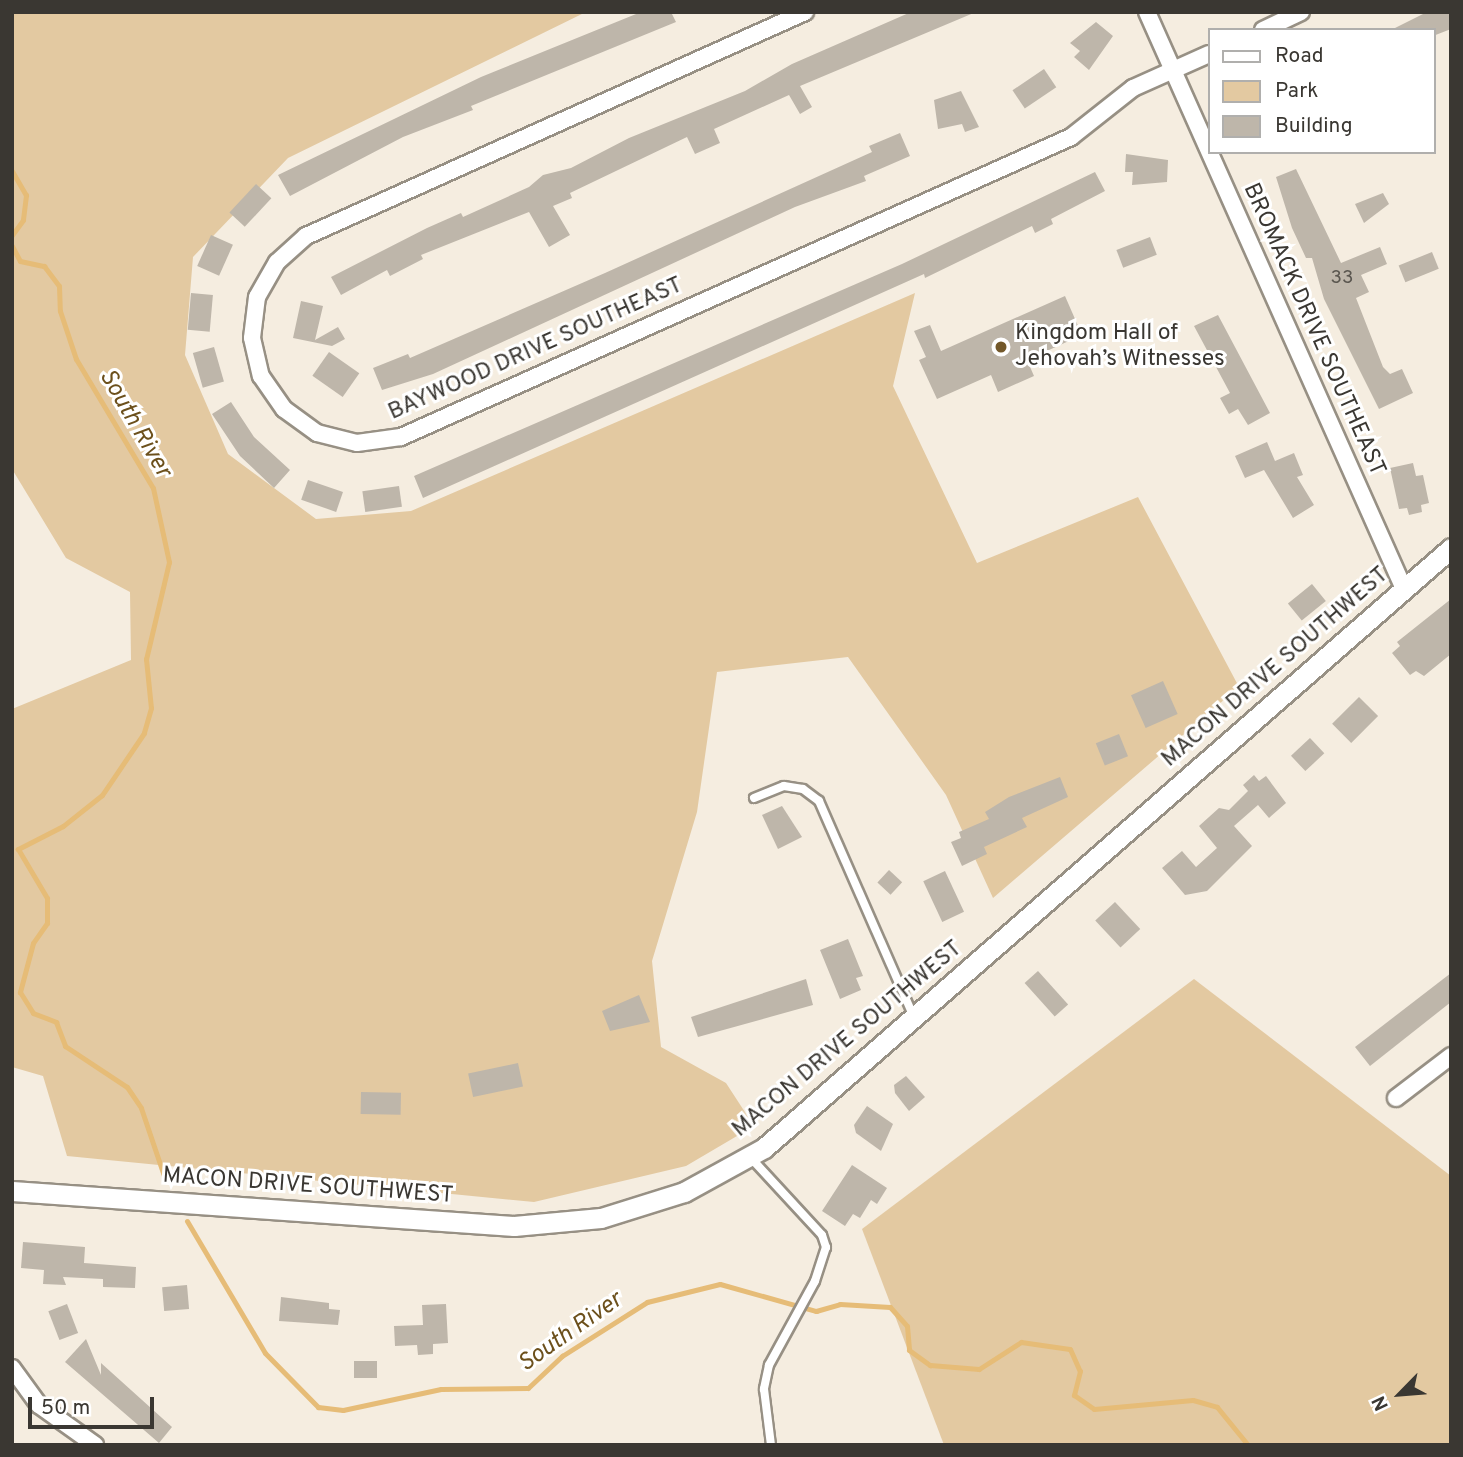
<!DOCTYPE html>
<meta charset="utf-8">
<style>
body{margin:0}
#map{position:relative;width:1463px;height:1457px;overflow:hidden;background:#f5ede0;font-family:Overpass,sans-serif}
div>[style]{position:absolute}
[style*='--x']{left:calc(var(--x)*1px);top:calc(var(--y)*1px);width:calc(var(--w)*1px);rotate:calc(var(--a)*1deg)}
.green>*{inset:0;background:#e3c9a1}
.stream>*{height:5px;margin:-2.5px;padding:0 2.5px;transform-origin:2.5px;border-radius:2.5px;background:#e6bc77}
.building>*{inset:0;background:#beb6aa;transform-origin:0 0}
.roads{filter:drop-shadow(2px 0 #979084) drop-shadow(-2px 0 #979084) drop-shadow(0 2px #979084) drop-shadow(0 -2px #979084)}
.service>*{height:8px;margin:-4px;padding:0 4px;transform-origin:4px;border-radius:4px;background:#fff}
.minor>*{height:16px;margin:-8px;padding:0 8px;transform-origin:8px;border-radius:8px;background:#fff}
.tertiary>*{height:19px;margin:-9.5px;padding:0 9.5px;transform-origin:9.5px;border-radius:9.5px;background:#fff}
.dots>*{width:19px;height:19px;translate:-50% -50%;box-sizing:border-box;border:4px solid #fff;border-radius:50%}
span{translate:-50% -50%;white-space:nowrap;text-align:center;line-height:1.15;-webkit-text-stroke:6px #fff;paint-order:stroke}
.number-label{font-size:19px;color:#5b5750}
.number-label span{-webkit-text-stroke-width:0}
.street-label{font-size:23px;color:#3a3732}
.poi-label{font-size:23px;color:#3a3732}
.left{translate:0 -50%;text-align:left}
.water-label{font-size:24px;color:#6c501c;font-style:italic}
.frame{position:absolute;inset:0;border:14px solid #3a3732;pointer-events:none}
.legend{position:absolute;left:1208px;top:28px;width:228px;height:126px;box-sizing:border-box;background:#fff;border:2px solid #b0afad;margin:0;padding:9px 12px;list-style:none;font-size:21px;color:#3a3732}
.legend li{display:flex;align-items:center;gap:14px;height:35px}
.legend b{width:35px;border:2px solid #b0afad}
.north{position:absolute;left:1365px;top:1359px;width:70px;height:70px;-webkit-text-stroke:5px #fff;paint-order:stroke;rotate:245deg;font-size:19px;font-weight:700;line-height:28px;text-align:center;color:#3a3732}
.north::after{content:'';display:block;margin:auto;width:24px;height:32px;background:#3a3732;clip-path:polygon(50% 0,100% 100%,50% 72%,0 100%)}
.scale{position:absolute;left:28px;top:1397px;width:126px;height:32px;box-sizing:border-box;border:4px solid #3a3732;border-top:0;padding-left:9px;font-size:21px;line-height:24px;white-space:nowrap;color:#3a3732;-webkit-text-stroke:5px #fff;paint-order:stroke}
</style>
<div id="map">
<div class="green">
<div style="clip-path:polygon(12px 12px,586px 12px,288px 158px,193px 257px,185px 355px,228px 454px,316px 519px,411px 511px,915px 293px,893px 386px,977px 563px,1138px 497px,1239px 687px,993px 898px,946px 795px,848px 657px,717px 672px,697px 812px,652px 961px,661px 1047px,726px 1083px,754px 1126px,686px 1166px,534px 1202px,67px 1156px,43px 1076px,12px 1067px,12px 709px,131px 660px,130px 592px,66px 558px,12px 469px)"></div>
<div style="clip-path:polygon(1194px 979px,1451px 1176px,1451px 1445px,944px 1445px,862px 1229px)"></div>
</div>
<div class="stream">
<div style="--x:12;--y:171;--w:28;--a:60"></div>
<div style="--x:26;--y:195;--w:25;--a:97"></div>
<div style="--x:23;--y:220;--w:19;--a:126"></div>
<div style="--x:12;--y:246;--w:17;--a:62"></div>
<div style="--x:20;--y:261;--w:25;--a:12"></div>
<div style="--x:44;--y:266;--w:25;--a:53"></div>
<div style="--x:59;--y:286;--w:25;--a:88"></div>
<div style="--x:60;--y:311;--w:51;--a:71.6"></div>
<div style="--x:76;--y:359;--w:150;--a:59.2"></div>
<div style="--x:153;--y:488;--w:76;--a:77.8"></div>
<div style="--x:169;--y:562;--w:100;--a:103.3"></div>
<div style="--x:146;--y:659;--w:49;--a:84.2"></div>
<div style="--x:151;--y:708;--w:26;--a:106"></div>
<div style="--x:144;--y:733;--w:75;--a:124.1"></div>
<div style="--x:102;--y:795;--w:50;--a:141.5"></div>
<div style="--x:63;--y:826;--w:51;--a:152.9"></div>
<div style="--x:18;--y:849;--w:57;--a:59.4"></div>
<div style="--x:47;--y:898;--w:25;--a:90"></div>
<div style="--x:47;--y:923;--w:24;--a:125"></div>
<div style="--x:33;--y:943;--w:51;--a:104.9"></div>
<div style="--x:20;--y:992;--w:25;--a:58"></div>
<div style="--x:33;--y:1013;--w:25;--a:21"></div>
<div style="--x:56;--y:1022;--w:26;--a:69"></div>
<div style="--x:65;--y:1046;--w:74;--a:33.5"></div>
<div style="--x:127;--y:1087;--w:25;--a:56"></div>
<div style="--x:141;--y:1108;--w:75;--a:71.3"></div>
<div style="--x:187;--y:1221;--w:153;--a:59.4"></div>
<div style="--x:265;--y:1353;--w:76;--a:45.5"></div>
<div style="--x:318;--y:1407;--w:25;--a:7"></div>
<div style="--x:343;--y:1410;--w:100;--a:-12.1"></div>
<div style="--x:441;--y:1389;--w:87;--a:-0.7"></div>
<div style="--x:528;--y:1388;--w:47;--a:-43.3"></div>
<div style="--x:562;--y:1356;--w:101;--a:-32.4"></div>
<div style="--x:647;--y:1302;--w:75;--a:-13.9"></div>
<div style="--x:720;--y:1284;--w:100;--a:15.7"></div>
<div style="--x:816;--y:1311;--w:25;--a:-16"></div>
<div style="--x:840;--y:1304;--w:50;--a:3.4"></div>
<div style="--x:890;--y:1307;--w:25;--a:48"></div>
<div style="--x:907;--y:1326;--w:24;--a:85"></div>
<div style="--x:909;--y:1350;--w:26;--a:36"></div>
<div style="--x:930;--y:1365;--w:49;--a:4.7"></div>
<div style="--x:979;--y:1369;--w:50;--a:-32.7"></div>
<div style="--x:1021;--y:1342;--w:49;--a:8.1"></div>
<div style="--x:1070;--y:1349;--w:24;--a:66"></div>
<div style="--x:1080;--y:1371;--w:25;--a:104"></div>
<div style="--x:1074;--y:1395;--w:24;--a:35"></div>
<div style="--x:1094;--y:1409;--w:99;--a:-5.2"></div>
<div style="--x:1193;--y:1400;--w:25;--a:16"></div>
<div style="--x:1217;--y:1407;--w:49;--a:50.8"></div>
</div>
<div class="building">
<div style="clip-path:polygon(641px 12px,671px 12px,676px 22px,471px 106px,473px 110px,403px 137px,290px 196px,278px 175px,481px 77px)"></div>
<div style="clip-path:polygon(911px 12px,976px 12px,800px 86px,812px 107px,800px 114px,789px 95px,714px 129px,720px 143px,695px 154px,687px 137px,570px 193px,572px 198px,553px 206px,570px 235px,549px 247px,529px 212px,421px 255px,423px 259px,390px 276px,387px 270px,341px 295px,331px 277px,427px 228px,461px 213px,463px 217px,529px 187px,543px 175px,571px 168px,629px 138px,745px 91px,792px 64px)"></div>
<div style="clip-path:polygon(1427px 12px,1451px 12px,1451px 29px,1433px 36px,1433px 30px,1391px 30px)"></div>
<div style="clip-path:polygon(1096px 22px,1113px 36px,1089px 70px,1074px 57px,1080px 51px,1070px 43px)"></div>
<div style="left:1044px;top:69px;width:22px;height:38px;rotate:56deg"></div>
<div style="clip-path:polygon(961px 91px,979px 127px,965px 132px,962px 124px,938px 129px,934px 100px)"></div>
<div style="clip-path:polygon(900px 133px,910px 156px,864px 176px,866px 181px,795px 207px,433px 374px,382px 390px,373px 368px,408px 354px,410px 358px,605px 273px,872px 152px,869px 146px)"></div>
<div style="clip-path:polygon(1126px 154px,1168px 160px,1167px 182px,1132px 185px,1133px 172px,1125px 172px)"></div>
<div style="clip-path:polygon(1296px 169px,1341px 263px,1380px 247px,1387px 264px,1361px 275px,1369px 292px,1356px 298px,1383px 367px,1390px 374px,1402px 369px,1413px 393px,1379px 409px,1324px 299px,1312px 258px,1306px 258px,1292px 228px,1276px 177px)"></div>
<div style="clip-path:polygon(1095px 172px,1105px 191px,1051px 219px,1053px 224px,1035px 233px,1032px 226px,925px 278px,924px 274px,423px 498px,414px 476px,902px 264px)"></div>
<div style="left:256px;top:184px;width:21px;height:39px;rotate:43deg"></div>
<div style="clip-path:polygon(1383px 193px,1389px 204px,1364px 223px,1355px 204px)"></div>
<div style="left:211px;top:235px;width:24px;height:34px;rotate:24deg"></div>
<div style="left:1150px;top:237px;width:19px;height:36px;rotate:69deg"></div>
<div style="left:1432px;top:252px;width:18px;height:36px;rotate:68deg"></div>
<div style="left:191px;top:293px;width:22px;height:37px;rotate:5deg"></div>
<div style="clip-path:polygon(1065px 296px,1082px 335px,1027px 360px,1034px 376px,998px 392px,991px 375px,937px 399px,919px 360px,926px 357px,914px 331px,930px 325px,941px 351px)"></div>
<div style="clip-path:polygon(301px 301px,323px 306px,315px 340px,338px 327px,345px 339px,332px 346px,293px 338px)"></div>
<div style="clip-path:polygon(1218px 315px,1270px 413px,1248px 425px,1238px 409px,1229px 414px,1220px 398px,1230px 393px,1194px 326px)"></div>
<div style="left:214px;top:347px;width:36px;height:22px;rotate:74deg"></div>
<div style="left:329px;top:352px;width:37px;height:29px;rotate:35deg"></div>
<div style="clip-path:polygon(231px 402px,254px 437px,290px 470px,274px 488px,240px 456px,212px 414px)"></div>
<div style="clip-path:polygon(1267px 442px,1275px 461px,1294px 453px,1303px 475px,1297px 477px,1314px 505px,1293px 518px,1264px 470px,1245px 478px,1235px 456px)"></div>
<div style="clip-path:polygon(1413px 463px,1416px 476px,1423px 475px,1429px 503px,1421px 505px,1422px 512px,1409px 515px,1407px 508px,1399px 509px,1390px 468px)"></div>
<div style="left:308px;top:480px;width:37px;height:21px;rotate:19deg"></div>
<div style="left:399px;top:486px;width:21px;height:37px;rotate:82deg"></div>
<div style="left:1312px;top:584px;width:22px;height:31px;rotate:51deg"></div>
<div style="clip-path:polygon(1451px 599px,1451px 654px,1424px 676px,1416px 671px,1410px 675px,1392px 653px,1400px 646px,1397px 642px)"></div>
<div style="left:1163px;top:681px;width:36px;height:35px;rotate:66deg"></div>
<div style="left:1359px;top:697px;width:27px;height:38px;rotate:45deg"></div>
<div style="left:1119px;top:734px;width:24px;height:25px;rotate:68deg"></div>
<div style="left:1310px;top:738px;width:21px;height:26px;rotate:47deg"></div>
<div style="clip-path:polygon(1254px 775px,1259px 781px,1266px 776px,1286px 803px,1269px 818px,1258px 805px,1234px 826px,1252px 846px,1207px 891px,1185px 895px,1162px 868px,1182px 851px,1196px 867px,1217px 848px,1199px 826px,1219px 808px,1229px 810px,1248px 791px,1243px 785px)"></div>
<div style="clip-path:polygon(1060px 777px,1068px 797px,1022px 818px,1027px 827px,984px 847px,987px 854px,962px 866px,951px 842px,961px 838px,959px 832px,989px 819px,985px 812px,1009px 797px)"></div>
<div style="clip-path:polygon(782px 806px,802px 837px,778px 849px,762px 815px)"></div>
<div style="left:889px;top:870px;width:18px;height:17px;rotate:43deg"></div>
<div style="left:945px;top:871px;width:45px;height:24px;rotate:65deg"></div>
<div style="left:1115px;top:902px;width:37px;height:27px;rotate:47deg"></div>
<div style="clip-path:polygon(848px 939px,863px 976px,856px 978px,861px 990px,840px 999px,820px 950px)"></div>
<div style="left:1038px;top:971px;width:45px;height:18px;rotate:48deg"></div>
<div style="clip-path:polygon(1451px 973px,1451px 1002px,1370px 1066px,1355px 1047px)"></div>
<div style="clip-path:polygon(806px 979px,813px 1005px,698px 1037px,691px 1017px)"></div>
<div style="clip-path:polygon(639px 995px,650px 1022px,610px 1031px,602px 1011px)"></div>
<div style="left:518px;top:1063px;width:24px;height:51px;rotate:78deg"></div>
<div style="clip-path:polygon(906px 1076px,925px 1097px,909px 1111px,895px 1093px,894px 1085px)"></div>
<div style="left:361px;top:1092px;width:40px;height:22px;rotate:1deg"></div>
<div style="clip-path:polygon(867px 1106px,893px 1124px,881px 1151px,856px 1133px,854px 1125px)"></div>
<div style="clip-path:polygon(852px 1165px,887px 1188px,877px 1204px,871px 1200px,860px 1218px,853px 1214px,845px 1226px,822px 1211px)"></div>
<div style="clip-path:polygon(23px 1242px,85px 1247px,84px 1263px,136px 1267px,135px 1288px,103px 1287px,103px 1279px,63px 1277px,66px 1285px,43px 1284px,44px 1270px,21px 1268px)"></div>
<div style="left:187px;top:1285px;width:24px;height:25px;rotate:85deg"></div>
<div style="clip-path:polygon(281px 1297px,329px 1303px,329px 1309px,340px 1310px,338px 1325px,279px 1321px)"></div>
<div style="left:67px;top:1304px;width:31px;height:20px;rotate:69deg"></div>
<div style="clip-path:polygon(446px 1304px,448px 1343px,433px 1344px,433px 1354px,418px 1355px,417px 1345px,395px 1346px,394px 1326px,423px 1325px,422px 1305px)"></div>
<div style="clip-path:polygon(86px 1339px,101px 1375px,101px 1363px,172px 1427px,159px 1443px,65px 1362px)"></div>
<div style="left:377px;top:1361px;width:17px;height:23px;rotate:90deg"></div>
</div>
<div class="roads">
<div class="service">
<div style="--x:754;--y:798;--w:32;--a:-22"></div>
<div style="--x:784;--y:786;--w:19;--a:9"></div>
<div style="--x:803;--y:789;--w:20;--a:37"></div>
<div style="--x:819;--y:801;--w:236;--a:66.3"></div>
<div style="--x:750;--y:1157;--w:106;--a:47.3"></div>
<div style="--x:822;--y:1235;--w:13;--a:72"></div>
<div style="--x:826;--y:1247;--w:36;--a:108"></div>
<div style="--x:815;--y:1281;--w:96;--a:118.7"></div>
<div style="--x:769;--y:1365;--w:25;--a:102"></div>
<div style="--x:764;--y:1389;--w:56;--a:82.9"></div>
</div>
<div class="minor">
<div style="--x:805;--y:12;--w:547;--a:155.82"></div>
<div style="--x:306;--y:236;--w:39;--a:138"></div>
<div style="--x:277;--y:262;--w:40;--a:119.7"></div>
<div style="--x:257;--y:297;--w:41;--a:97"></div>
<div style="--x:252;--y:338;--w:39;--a:77"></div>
<div style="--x:261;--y:376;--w:40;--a:55.1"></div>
<div style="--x:284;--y:409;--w:41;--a:36"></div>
<div style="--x:317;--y:433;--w:41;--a:14"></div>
<div style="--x:357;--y:443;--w:44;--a:-7.8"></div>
<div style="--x:401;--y:437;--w:734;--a:-24.12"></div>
<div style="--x:1071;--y:137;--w:79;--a:-38.3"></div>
<div style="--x:1133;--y:88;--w:83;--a:-24.1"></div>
<div style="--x:1147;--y:12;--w:632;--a:65.99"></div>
<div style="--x:1263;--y:30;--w:42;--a:-25.3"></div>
<div style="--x:1396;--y:1098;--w:69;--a:-37.4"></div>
<div style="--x:12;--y:1368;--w:46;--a:53.9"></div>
<div style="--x:39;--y:1405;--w:69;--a:35.5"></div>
</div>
<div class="tertiary">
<div style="--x:12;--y:1191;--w:503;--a:3.99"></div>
<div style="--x:514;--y:1226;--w:87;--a:-5.3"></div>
<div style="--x:601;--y:1218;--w:87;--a:-17.4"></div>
<div style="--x:684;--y:1192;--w:91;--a:-28.8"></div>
<div style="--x:764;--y:1148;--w:912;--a:-41.13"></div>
</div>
</div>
<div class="dots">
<div style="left:1001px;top:347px;background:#73582a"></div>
</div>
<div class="number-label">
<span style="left:1342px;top:279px">33</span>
</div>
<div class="street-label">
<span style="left:1313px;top:330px;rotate:66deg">BROMACK DRIVE SOUTHEAST</span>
<span style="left:536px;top:350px;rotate:-24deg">BAYWOOD DRIVE SOUTHEAST</span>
<span style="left:1276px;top:668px;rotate:-41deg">MACON DRIVE SOUTHWEST</span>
<span style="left:848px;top:1040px;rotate:-40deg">MACON DRIVE SOUTHWEST</span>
<span style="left:308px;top:1187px;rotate:4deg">MACON DRIVE SOUTHWEST</span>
</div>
<div class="poi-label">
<span class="left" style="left:1015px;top:347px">Kingdom Hall of<br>Jehovah’s Witnesses</span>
</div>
<div class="water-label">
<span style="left:134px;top:424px;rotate:60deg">South River</span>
<span style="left:571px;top:1333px;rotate:-35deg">South River</span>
</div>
<div class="frame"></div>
<ul class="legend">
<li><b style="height:9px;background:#fff"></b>Road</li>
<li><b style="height:19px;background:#e3c9a1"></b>Park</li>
<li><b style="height:19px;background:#beb6aa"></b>Building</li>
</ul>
<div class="north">N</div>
<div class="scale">50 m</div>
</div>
